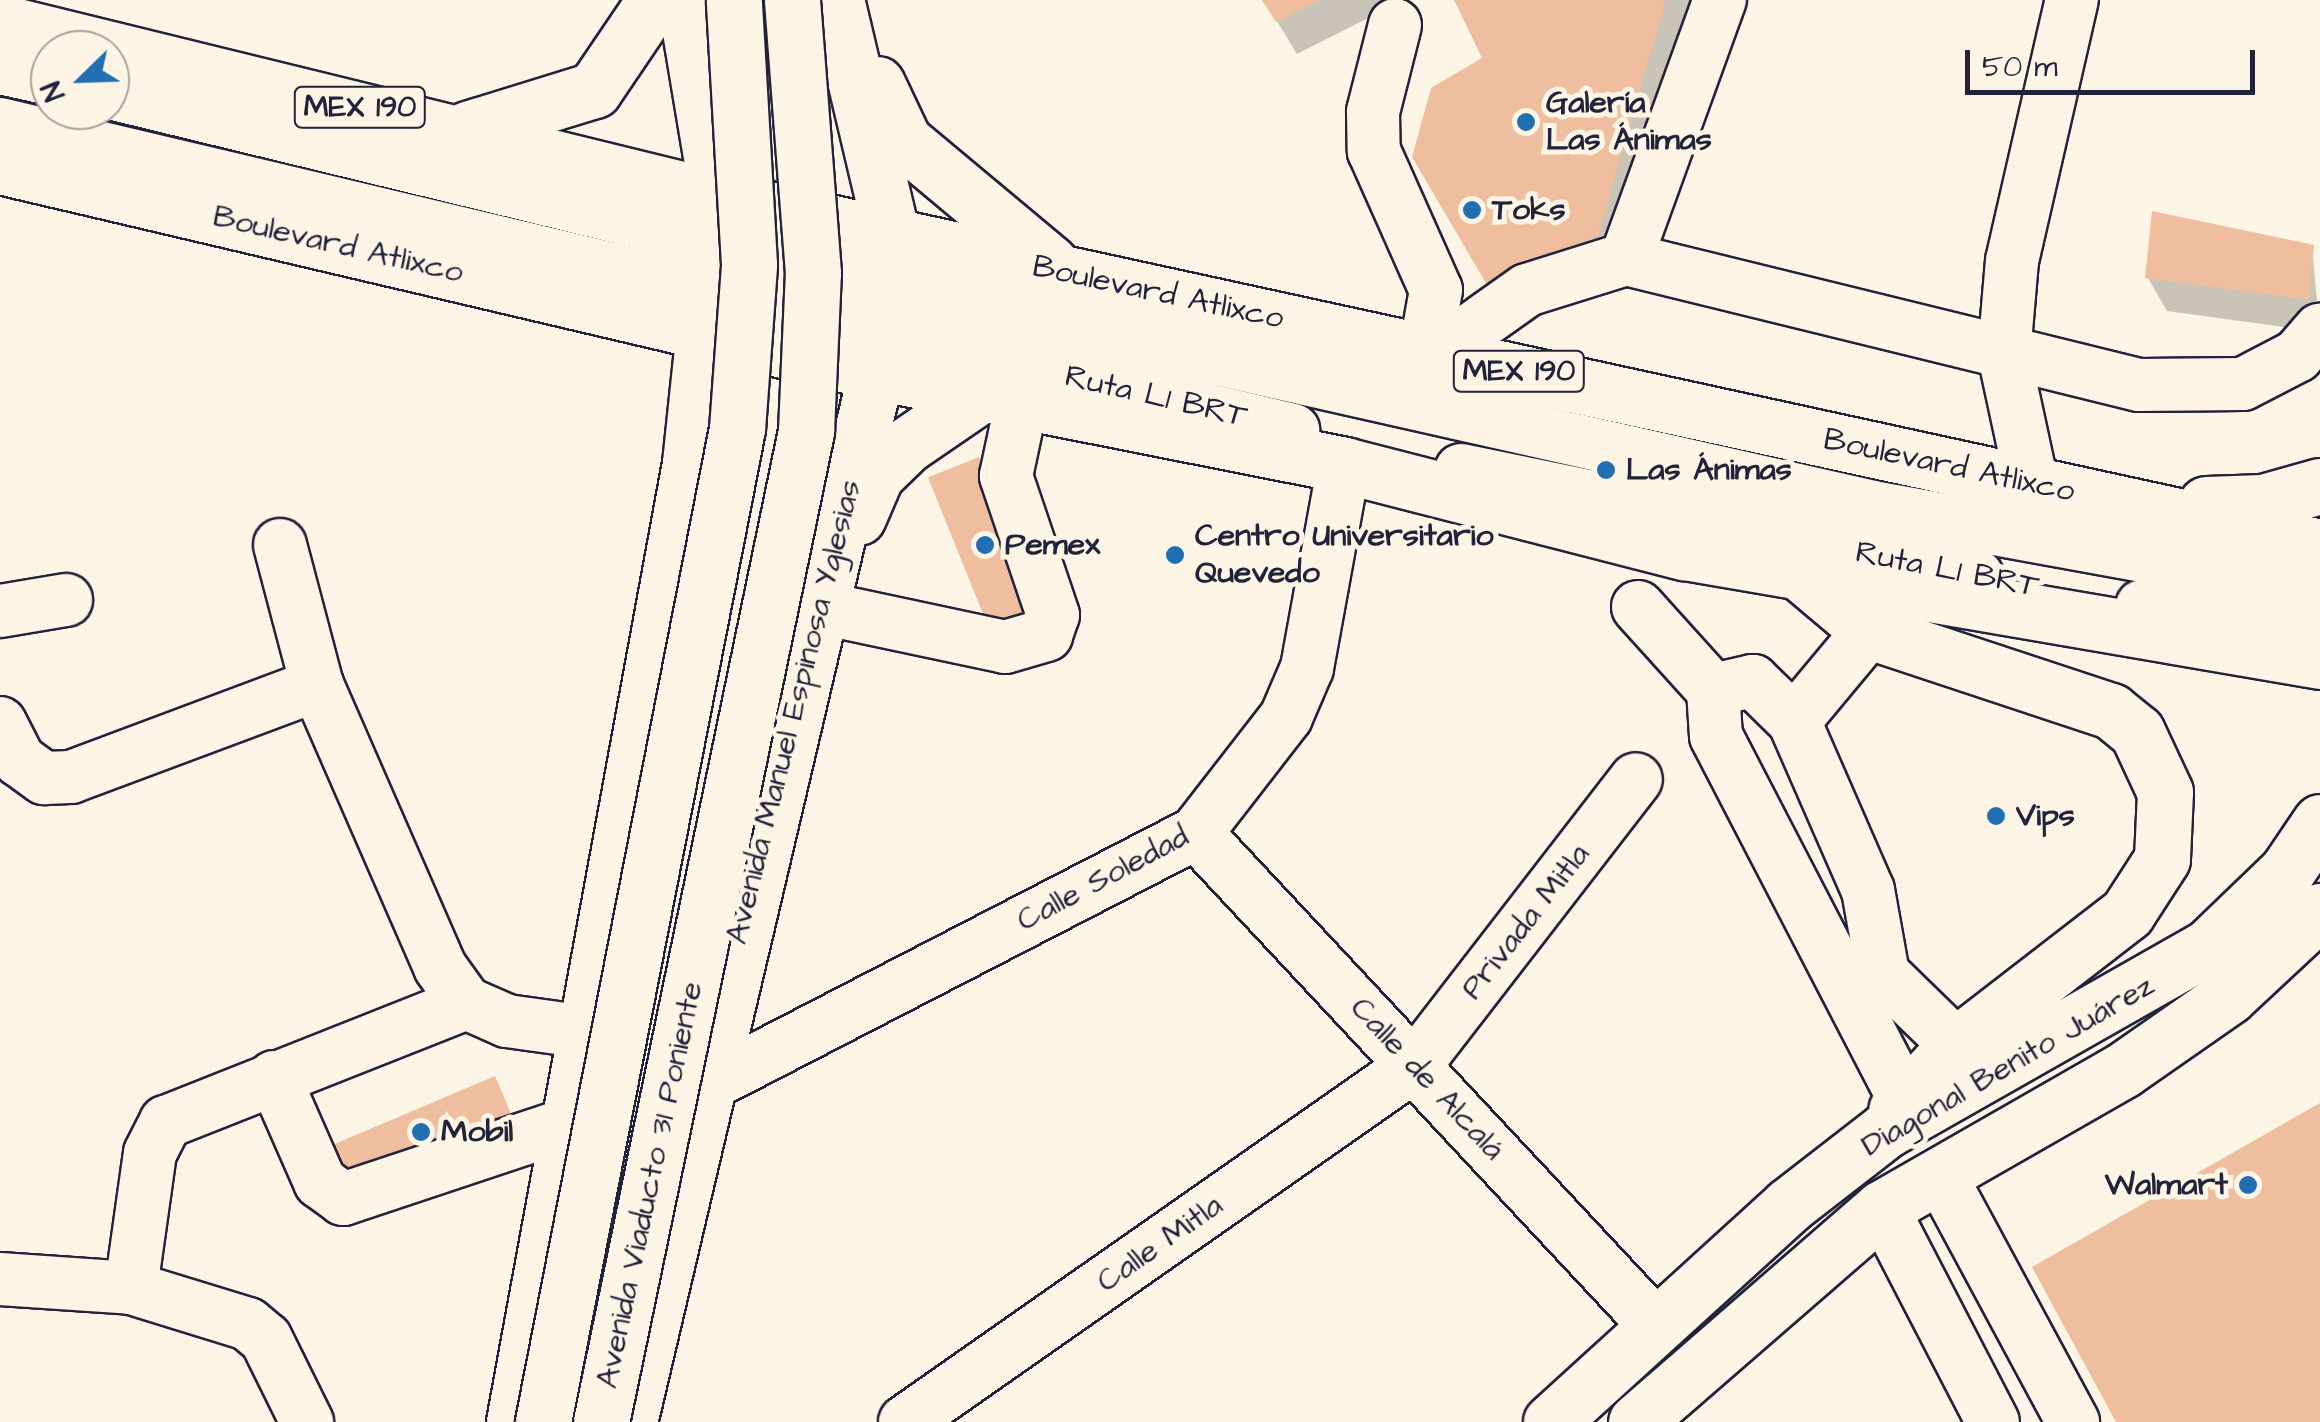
<!DOCTYPE html>
<meta charset="utf-8">
<style>
body{margin:0}
#map{position:relative;width:2320px;height:1422px;overflow:hidden;background:#fcf5e5;font-family:"Architects Daughter",sans-serif}
div>[style]{position:absolute}
[style*='--x']{left:calc(var(--x)*1px);top:calc(var(--y)*1px);width:calc(var(--w)*1px);rotate:calc(var(--a)*1deg)}
.shadow>*{inset:0;background:#0003}
.building>*{inset:0;background:#eebe9e;transform-origin:0 0}
.roads{filter:drop-shadow(2px 0 #22223b) drop-shadow(-2px 0 #22223b) drop-shadow(0 2px #22223b) drop-shadow(0 -2px #22223b)}
.minor>*{height:52px;margin:-26px;padding:0 26px;transform-origin:26px;border-radius:26px;background:#fcf5e5}
.major>*{height:55px;margin:-27.5px;padding:0 27.5px;transform-origin:27.5px;border-radius:27.5px;background:#fcf5e5}
.bridges{filter:drop-shadow(2px 0 #22223b) drop-shadow(-2px 0 #22223b) drop-shadow(0 2px #22223b) drop-shadow(0 -2px #22223b)}
.major-bridge>*{height:55px;margin:-27.5px;padding:0 27.5px;transform-origin:27.5px;border-radius:27.5px;background:#fcf5e5}
.dots>*{width:28px;height:28px;translate:-50% -50%;box-sizing:border-box;border:5px solid #fcf5e5;border-radius:50%}
span{translate:-50% -50%;white-space:nowrap;text-align:center;line-height:1.15;-webkit-text-stroke:10px #fcf5e5;paint-order:stroke}
.shield-label span{padding:2px 8px;background:#fcf5e5;border:2px solid;border-radius:8px;-webkit-text-stroke-width:0}
.shield-label{font-size:30px;color:#22223b;font-weight:700}
.poi-label{font-size:32px;color:#22223b;font-weight:700}
.left{translate:0 -50%;text-align:left}
.right{translate:-100% -50%;text-align:right}
.street-label{font-size:32px;color:#22223b}
.north{position:absolute;left:30px;top:30px;width:100px;height:100px;box-sizing:border-box;background:#fcf5e5;border:2px solid #a5a1a1;border-radius:50%;rotate:247deg;font-size:28px;font-weight:700;line-height:40px;text-align:center;color:#22223b}
.north::after{content:'';display:block;margin:auto;width:35px;height:45px;background:#1f6fb2;clip-path:polygon(50% 0,100% 100%,50% 72%,0 100%)}
.scale{position:absolute;left:1965px;top:50px;width:290px;height:45px;box-sizing:border-box;border:5px solid #22223b;border-top:0;padding-left:12px;font-size:30px;line-height:35px;white-space:nowrap;color:#22223b;-webkit-text-stroke:8px #fcf5e5;paint-order:stroke}
</style>
<div id="map">
<div class="shadow">
<div style="clip-path:polygon(1264px 0,1404px 0,1297px 54px)"></div>
<div style="clip-path:polygon(1457px 0,1694px 0,1616px 269px,1511px 322px,1485px 59px)"></div>
<div style="clip-path:polygon(2312px 247px,2320px 332px,2167px 311px,2148px 278px)"></div>
<div style="clip-path:polygon(1471px 440px,1736px 499px,1484px 462px)"></div>
</div>
<div class="building">
<div style="clip-path:polygon(1262px 0,1319px 0,1276px 22px)"></div>
<div style="clip-path:polygon(1454px 0,1666px 0,1598px 236px,1490px 290px,1412px 157px,1431px 88px,1482px 58px)"></div>
<div style="clip-path:polygon(2152px 211px,2314px 245px,2309px 300px,2145px 278px)"></div>
<div style="left:979px;top:457px;width:166px;height:55px;rotate:68deg"></div>
<div style="left:495px;top:1076px;width:47px;height:180px;rotate:67deg"></div>
<div style="clip-path:polygon(2320px 1103px,2320px 1422px,2116px 1422px,2032px 1267px)"></div>
</div>
<div class="roads">
<div class="minor">
<div style="--x:1395;--y:25;--w:90;--a:104.2"></div>
<div style="--x:1373;--y:112;--w:39;--a:89"></div>
<div style="--x:1374;--y:151;--w:152;--a:66"></div>
<div style="--x:1436;--y:290;--w:62;--a:100.2"></div>
<div style="--x:0;--y:68;--w:51;--a:12.4"></div>
<div style="--x:110;--y:93;--w:907;--a:13.71"></div>
<div style="--x:991;--y:308;--w:904;--a:12.71"></div>
<div style="--x:1873;--y:507;--w:454;--a:10.3"></div>
<div style="--x:0;--y:124;--w:1329;--a:13.31"></div>
<div style="--x:1626;--y:259;--w:528;--a:13.8"></div>
<div style="--x:2139;--y:385;--w:104;--a:-0.6"></div>
<div style="--x:2243;--y:384;--w:61;--a:-27.4"></div>
<div style="--x:2297;--y:356;--w:35;--a:-49"></div>
<div style="--x:1438;--y:353;--w:109;--a:-35.3"></div>
<div style="--x:1527;--y:290;--w:104;--a:-17.4"></div>
<div style="--x:1626;--y:259;--w:276;--a:-70.1"></div>
<div style="--x:1461;--y:470;--w:527;--a:11.61"></div>
<div style="--x:2032;--y:484;--w:133;--a:-102.2"></div>
<div style="--x:2004;--y:354;--w:93;--a:-85.1"></div>
<div style="--x:2012;--y:261;--w:268;--a:-77.1"></div>
<div style="--x:280;--y:545;--w:145;--a:75.2"></div>
<div style="--x:317;--y:685;--w:308;--a:66.4"></div>
<div style="--x:440;--y:967;--w:44;--a:54.2"></div>
<div style="--x:466;--y:1003;--w:45;--a:23.7"></div>
<div style="--x:507;--y:1021;--w:80;--a:7.9"></div>
<div style="--x:2142;--y:606;--w:179;--a:7"></div>
<div style="--x:1638;--y:607;--w:112;--a:47.9"></div>
<div style="--x:822;--y:608;--w:187;--a:12"></div>
<div style="--x:1005;--y:647;--w:43;--a:-16.3"></div>
<div style="--x:1046;--y:635;--w:21;--a:-71"></div>
<div style="--x:1053;--y:615;--w:147;--a:-108.7"></div>
<div style="--x:1006;--y:476;--w:77;--a:-78"></div>
<div style="--x:0;--y:611;--w:67;--a:-9.5"></div>
<div style="--x:1713;--y:690;--w:41;--a:-12.7"></div>
<div style="--x:1753;--y:681;--w:57;--a:44.3"></div>
<div style="--x:1794;--y:721;--w:184;--a:66.4"></div>
<div style="--x:1868;--y:890;--w:85;--a:79.9"></div>
<div style="--x:1883;--y:974;--w:102;--a:44.2"></div>
<div style="--x:1713;--y:690;--w:46;--a:86.3"></div>
<div style="--x:1716;--y:736;--w:406;--a:62.6"></div>
<div style="--x:1794;--y:721;--w:117;--a:-50.2"></div>
<div style="--x:0;--y:723;--w:42;--a:62.8"></div>
<div style="--x:19;--y:760;--w:31;--a:36"></div>
<div style="--x:44;--y:778;--w:27;--a:-2"></div>
<div style="--x:71;--y:777;--w:263;--a:-20.5"></div>
<div style="--x:1196;--y:833;--w:674;--a:46.98"></div>
<div style="--x:274;--y:1077;--w:115;--a:66.3"></div>
<div style="--x:320;--y:1182;--w:29;--a:36"></div>
<div style="--x:343;--y:1199;--w:234;--a:-18.4"></div>
<div style="--x:704;--y:1087;--w:554;--a:-27.31"></div>
<div style="--x:1196;--y:833;--w:147;--a:-52.2"></div>
<div style="--x:1286;--y:717;--w:53;--a:-66.8"></div>
<div style="--x:1307;--y:668;--w:206;--a:-79.7"></div>
<div style="--x:1940;--y:1175;--w:281;--a:61.7"></div>
<div style="--x:1882;--y:1208;--w:241;--a:62.6"></div>
<div style="--x:0;--y:1279;--w:131;--a:3.9"></div>
<div style="--x:131;--y:1288;--w:122;--a:17.1"></div>
<div style="--x:248;--y:1324;--w:23;--a:40"></div>
<div style="--x:266;--y:1339;--w:93;--a:63.7"></div>
<div style="--x:131;--y:1288;--w:136;--a:-82"></div>
<div style="--x:150;--y:1153;--w:35;--a:-63"></div>
<div style="--x:166;--y:1122;--w:323;--a:-21.6"></div>
<div style="--x:905;--y:1422;--w:623;--a:-34.99"></div>
<div style="--x:1415;--y:1065;--w:361;--a:-52.3"></div>
</div>
<div class="major">
<div style="--x:0;--y:22;--w:739;--a:13.77"></div>
<div style="--x:718;--y:198;--w:1640;--a:12.29"></div>
<div style="--x:877;--y:84;--w:63;--a:64.7"></div>
<div style="--x:904;--y:141;--w:190;--a:39.9"></div>
<div style="--x:467;--y:129;--w:133;--a:-17.1"></div>
<div style="--x:594;--y:90;--w:109;--a:-55.9"></div>
<div style="--x:0;--y:166;--w:900;--a:13.23"></div>
<div style="--x:876;--y:372;--w:477;--a:11.2"></div>
<div style="--x:1344;--y:465;--w:351;--a:14.4"></div>
<div style="--x:1684;--y:552;--w:645;--a:9.73"></div>
<div style="--x:2206;--y:504;--w:57;--a:-2"></div>
<div style="--x:2263;--y:502;--w:59;--a:-15.7"></div>
<div style="--x:858;--y:517;--w:46;--a:-66.8"></div>
<div style="--x:876;--y:475;--w:43;--a:-44.1"></div>
<div style="--x:907;--y:445;--w:92;--a:-34.4"></div>
<div style="--x:1804;--y:576;--w:85;--a:40.2"></div>
<div style="--x:1869;--y:631;--w:255;--a:18.3"></div>
<div style="--x:2111;--y:711;--w:33;--a:39"></div>
<div style="--x:2137;--y:732;--w:66;--a:65"></div>
<div style="--x:2165;--y:792;--w:67;--a:92.6"></div>
<div style="--x:2162;--y:859;--w:64;--a:122.9"></div>
<div style="--x:2127;--y:913;--w:216;--a:142.3"></div>
<div style="--x:1956;--y:1045;--w:88;--a:132.7"></div>
<div style="--x:514;--y:1422;--w:975;--a:-79.6"></div>
<div style="--x:690;--y:463;--w:266;--a:-84"></div>
<div style="--x:718;--y:198;--w:201;--a:-99.5"></div>
<div style="--x:629;--y:1422;--w:1079;--a:-76.76"></div>
<div style="--x:876;--y:372;--w:137;--a:-83.3"></div>
<div style="--x:892;--y:236;--w:243;--a:-103.3"></div>
<div style="--x:1551;--y:1422;--w:321;--a:-42.3"></div>
<div style="--x:1788;--y:1206;--w:124;--a:-37.8"></div>
<div style="--x:1886;--y:1130;--w:369;--a:-29.6"></div>
<div style="--x:2207;--y:948;--w:111;--a:-43.9"></div>
<div style="--x:2287;--y:871;--w:59;--a:-56"></div>
<div style="--x:1636;--y:1422;--w:326;--a:-41"></div>
<div style="--x:1882;--y:1208;--w:278;--a:-29.8"></div>
<div style="--x:2123;--y:1070;--w:129;--a:-34.9"></div>
<div style="--x:2229;--y:996;--w:125;--a:-43"></div>
</div>
</div>
<div class="bridges">
<div class="major-bridge">
<div style="--x:543;--y:1422;--w:1012;--a:-78.95"></div>
<div style="--x:737;--y:429;--w:165;--a:-85.8"></div>
<div style="--x:749;--y:264;--w:264;--a:-93.3"></div>
<div style="--x:601;--y:1422;--w:1012;--a:-78.31"></div>
<div style="--x:806;--y:431;--w:158;--a:-87.5"></div>
<div style="--x:813;--y:273;--w:274;--a:-94.4"></div>
</div>
</div>
<div class="dots">
<div style="left:1526px;top:122px;background:#1f6fb2"></div>
<div style="left:1472px;top:210px;background:#1f6fb2"></div>
<div style="left:1606px;top:470px;background:#1f6fb2"></div>
<div style="left:985px;top:545px;background:#1f6fb2"></div>
<div style="left:1175px;top:555px;background:#1f6fb2"></div>
<div style="left:1996px;top:816px;background:#1f6fb2"></div>
<div style="left:421px;top:1132px;background:#1f6fb2"></div>
<div style="left:2248px;top:1185px;background:#1f6fb2"></div>
</div>
<div class="shield-label">
<span style="left:360px;top:107px">MEX 190</span>
<span style="left:1519px;top:371px">MEX 190</span>
</div>
<div class="poi-label">
<span class="left" style="left:1546px;top:122px">Galería<br>Las Ánimas</span>
<span class="left" style="left:1492px;top:210px">Toks</span>
<span class="left" style="left:1626px;top:470px">Las Ánimas</span>
<span class="left" style="left:1195px;top:555px">Centro Universitario<br>Quevedo</span>
<span class="left" style="left:1005px;top:545px">Pemex</span>
<span class="left" style="left:2016px;top:816px">Vips</span>
<span class="left" style="left:441px;top:1132px">Mobil</span>
<span class="right" style="left:2228px;top:1185px">Walmart</span>
</div>
<div class="street-label">
<span style="left:338px;top:245px;rotate:13deg">Boulevard Atlixco</span>
<span style="left:1158px;top:293px;rotate:12deg">Boulevard Atlixco</span>
<span style="left:1156px;top:397px;rotate:13deg">Ruta L1 BRT</span>
<span style="left:1949px;top:466px;rotate:12deg">Boulevard Atlixco</span>
<span style="left:1947px;top:570px;rotate:11deg">Ruta L1 BRT</span>
<span style="left:794px;top:712px;rotate:-76deg">Avenida Manuel Espinosa Yglesias</span>
<span style="left:1103px;top:879px;rotate:-28deg">Calle Soledad</span>
<span style="left:1526px;top:922px;rotate:-52deg">Privada Mitla</span>
<span style="left:2008px;top:1066px;rotate:-30deg">Diagonal Benito Juárez</span>
<span style="left:1427px;top:1079px;rotate:47deg">Calle de Alcalá</span>
<span style="left:650px;top:1185px;rotate:-78deg">Avenida Viaducto 31 Poniente</span>
<span style="left:1160px;top:1244px;rotate:-35deg">Calle Mitla</span>
</div>
<div class="north">N</div>
<div class="scale">50 m</div>
</div>
